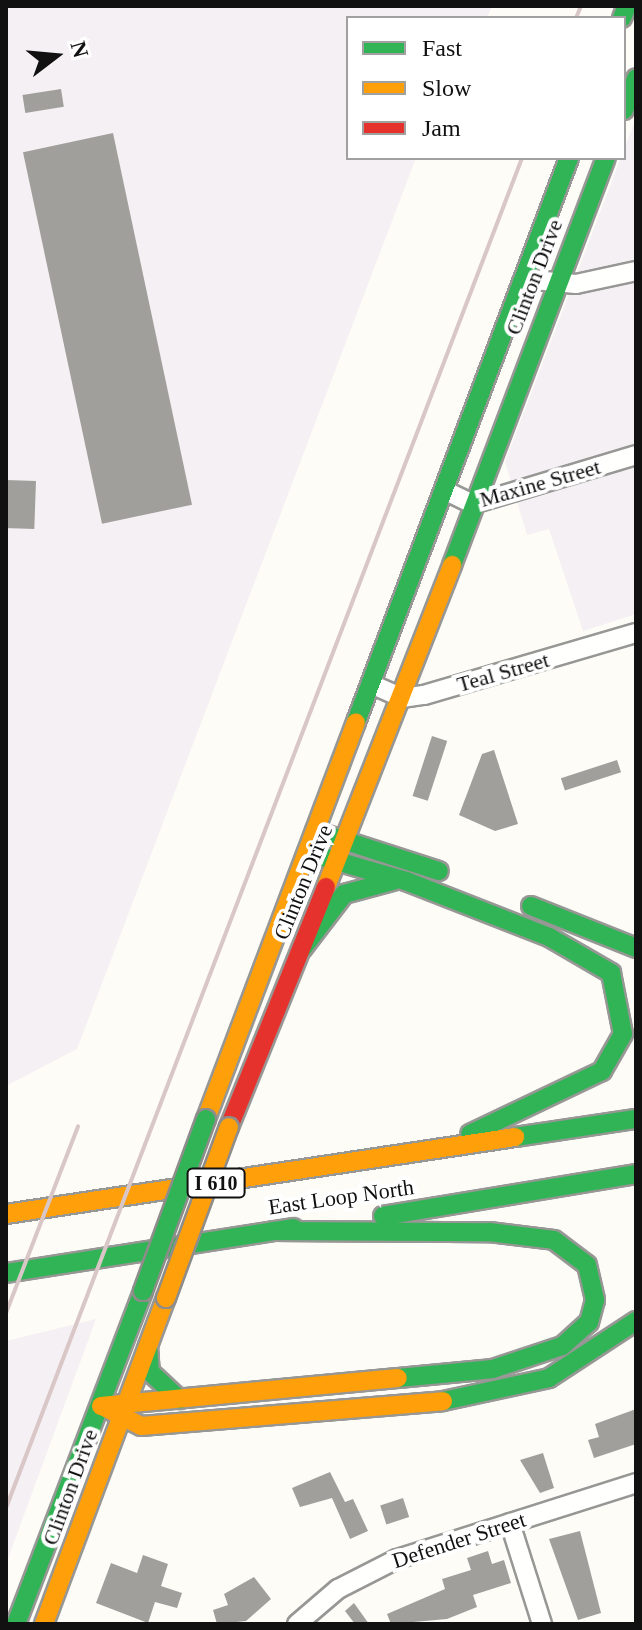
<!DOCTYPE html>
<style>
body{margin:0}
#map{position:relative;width:642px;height:1630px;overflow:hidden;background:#fdfcf7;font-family:"Times New Roman",serif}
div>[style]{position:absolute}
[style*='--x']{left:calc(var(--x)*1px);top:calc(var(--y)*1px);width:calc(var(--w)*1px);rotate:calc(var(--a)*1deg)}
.industrial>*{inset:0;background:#f5f0f3}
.building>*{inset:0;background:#a19f9c;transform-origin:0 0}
.roads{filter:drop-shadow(2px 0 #979795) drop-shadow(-2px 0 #979795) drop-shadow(0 2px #979795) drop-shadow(0 -2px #979795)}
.street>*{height:18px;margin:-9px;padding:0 9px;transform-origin:9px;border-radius:9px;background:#fffffe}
.fast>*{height:18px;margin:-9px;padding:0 9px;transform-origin:9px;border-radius:9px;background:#30b455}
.slow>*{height:18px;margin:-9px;padding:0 9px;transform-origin:9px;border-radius:9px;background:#ff9f0a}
.jam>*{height:18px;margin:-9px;padding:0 9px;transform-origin:9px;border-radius:9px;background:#e5322d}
.rail>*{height:4px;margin:-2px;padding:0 2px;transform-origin:2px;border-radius:2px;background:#d9c6c7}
.bridges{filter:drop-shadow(2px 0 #8e8d8b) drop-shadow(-2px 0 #8e8d8b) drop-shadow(0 2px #8e8d8b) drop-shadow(0 -2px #8e8d8b)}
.fast-bridge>*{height:18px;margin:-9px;padding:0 9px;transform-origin:9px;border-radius:9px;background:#30b455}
.slow-bridge>*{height:18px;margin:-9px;padding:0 9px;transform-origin:9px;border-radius:9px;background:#ff9f0a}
span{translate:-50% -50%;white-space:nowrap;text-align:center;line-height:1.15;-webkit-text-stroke:8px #fff;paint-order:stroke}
.shield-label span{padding:2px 6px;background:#fff;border:2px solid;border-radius:6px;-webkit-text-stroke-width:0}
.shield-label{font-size:20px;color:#111;font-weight:700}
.street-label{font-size:22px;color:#111}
.frame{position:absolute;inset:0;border:8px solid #111;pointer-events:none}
.legend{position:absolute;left:346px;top:16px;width:280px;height:144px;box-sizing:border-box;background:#fff;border:2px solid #a0a0a0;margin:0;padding:10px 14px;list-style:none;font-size:24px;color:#111}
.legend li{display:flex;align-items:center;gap:16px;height:40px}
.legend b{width:40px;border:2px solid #a0a0a0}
.north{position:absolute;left:16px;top:16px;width:80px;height:80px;-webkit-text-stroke:6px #fff;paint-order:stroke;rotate:74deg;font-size:22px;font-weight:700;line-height:32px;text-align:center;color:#111}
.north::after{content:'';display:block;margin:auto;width:28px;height:36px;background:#111;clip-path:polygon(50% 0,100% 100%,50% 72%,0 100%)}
</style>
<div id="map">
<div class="industrial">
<div style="clip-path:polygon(6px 6px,492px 6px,487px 18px,348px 18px,348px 158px,416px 158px,77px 1049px,6px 1086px)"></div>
<div style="clip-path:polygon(636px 118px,636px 614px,583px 631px,549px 529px,527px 535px,505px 462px)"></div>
<div style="clip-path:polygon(96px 1319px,6px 1564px,6px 1341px)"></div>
</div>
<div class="building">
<div style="left:61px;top:89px;width:18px;height:39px;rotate:81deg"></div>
<div style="left:113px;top:133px;width:380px;height:92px;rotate:78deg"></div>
<div style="left:6px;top:480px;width:30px;height:48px;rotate:2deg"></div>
<div style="left:432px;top:736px;width:16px;height:63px;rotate:18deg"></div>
<div style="clip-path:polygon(494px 750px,518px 824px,495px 831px,459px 815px,482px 754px)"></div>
<div style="left:617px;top:760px;width:13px;height:59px;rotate:72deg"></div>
<div style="clip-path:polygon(636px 1409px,636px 1444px,594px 1458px,588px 1440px,599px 1437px,595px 1424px)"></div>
<div style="clip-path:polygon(543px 1453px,554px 1488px,540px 1493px,520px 1460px)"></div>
<div style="clip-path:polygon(330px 1472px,345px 1502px,353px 1499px,368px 1531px,350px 1539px,332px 1498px,300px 1507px,292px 1488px)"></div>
<div style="left:403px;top:1498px;width:20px;height:24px;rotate:72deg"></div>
<div style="clip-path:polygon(580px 1531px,601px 1613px,578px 1620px,549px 1539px)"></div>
<div style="clip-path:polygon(488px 1551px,492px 1564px,504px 1560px,511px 1583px,473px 1595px,477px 1607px,447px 1619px,391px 1624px,387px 1614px,445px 1589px,442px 1579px,471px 1570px,467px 1558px)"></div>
<div style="clip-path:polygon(143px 1555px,168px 1564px,161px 1586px,182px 1593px,177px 1608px,155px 1602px,148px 1623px,96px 1603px,111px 1563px,137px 1573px)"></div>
<div style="clip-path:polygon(254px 1577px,271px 1599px,246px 1621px,217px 1624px,213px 1610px,228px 1605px,224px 1594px)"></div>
<div style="clip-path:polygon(354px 1603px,369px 1624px,355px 1624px,345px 1611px)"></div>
</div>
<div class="roads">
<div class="street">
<div style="--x:524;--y:279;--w:52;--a:5.5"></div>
<div style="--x:576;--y:284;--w:61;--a:-12.2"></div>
<div style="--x:446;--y:491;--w:30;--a:26"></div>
<div style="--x:473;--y:504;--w:170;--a:-16.7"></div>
<div style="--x:371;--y:684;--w:34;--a:24"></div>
<div style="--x:402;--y:698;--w:22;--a:-8"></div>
<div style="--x:424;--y:695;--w:221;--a:-16.3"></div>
<div style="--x:510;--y:1523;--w:106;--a:72.4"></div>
<div style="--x:297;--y:1624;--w:54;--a:-40.5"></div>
<div style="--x:338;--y:1589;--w:66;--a:-27"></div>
<div style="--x:397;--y:1559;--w:251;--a:-17.6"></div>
</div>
<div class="fast">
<div style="--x:622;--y:18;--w:13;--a:-67"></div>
<div style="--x:624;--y:110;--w:34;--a:-69"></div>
<div style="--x:452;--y:565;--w:435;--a:-69.3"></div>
<div style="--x:356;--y:722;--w:603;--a:-69.31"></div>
<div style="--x:315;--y:831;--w:130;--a:17.9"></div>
<div style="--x:309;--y:853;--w:101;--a:16.1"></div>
<div style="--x:406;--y:881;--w:154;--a:21.4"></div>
<div style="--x:549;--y:937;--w:72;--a:30.1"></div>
<div style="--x:611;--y:973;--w:62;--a:78.9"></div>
<div style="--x:623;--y:1034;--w:43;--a:119.6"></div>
<div style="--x:602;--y:1071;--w:146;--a:154.5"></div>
<div style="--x:531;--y:906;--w:113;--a:21.8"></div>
<div style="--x:302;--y:949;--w:69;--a:-52.6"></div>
<div style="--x:344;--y:894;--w:51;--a:-14.9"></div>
<div style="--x:515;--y:1137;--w:122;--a:-8.5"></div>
<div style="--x:383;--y:1216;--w:256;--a:-9.4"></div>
<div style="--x:273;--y:1231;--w:216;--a:0.3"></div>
<div style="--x:489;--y:1232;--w:65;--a:7"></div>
<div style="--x:554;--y:1240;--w:41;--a:37.1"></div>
<div style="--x:587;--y:1265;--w:36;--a:77"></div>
<div style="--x:595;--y:1300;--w:23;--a:105"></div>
<div style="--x:589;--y:1322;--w:36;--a:138"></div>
<div style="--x:562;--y:1346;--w:73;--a:161.6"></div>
<div style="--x:493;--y:1369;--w:95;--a:174.6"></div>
<div style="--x:6;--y:1273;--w:291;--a:-8.9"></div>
<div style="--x:148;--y:1346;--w:26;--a:86"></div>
<div style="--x:150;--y:1372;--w:40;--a:43"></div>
<div style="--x:443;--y:1401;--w:108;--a:-12.2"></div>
<div style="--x:549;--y:1378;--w:104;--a:-33.2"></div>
<div style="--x:16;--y:1624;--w:356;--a:-69.1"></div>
</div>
<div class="slow">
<div style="--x:326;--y:887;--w:346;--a:-68.6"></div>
<div style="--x:206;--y:1119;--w:424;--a:-69.3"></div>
<div style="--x:6;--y:1214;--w:515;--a:-8.6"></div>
<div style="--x:101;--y:1406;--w:298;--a:-5.4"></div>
<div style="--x:102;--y:1406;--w:44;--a:27.1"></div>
<div style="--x:141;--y:1426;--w:303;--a:-4.7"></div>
<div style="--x:44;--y:1624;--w:348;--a:-69.5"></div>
</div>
<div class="jam">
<div style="--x:229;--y:1127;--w:259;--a:-68"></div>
</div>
</div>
<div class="rail">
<div style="--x:576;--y:18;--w:13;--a:-67"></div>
<div style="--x:6;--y:1313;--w:200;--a:-68.9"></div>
<div style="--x:6;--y:1508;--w:1445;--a:-69.08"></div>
</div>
<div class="bridges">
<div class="fast-bridge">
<div style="--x:143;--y:1291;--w:183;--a:-69.9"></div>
</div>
<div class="slow-bridge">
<div style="--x:166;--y:1298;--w:182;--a:-69.8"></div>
</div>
</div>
<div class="shield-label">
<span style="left:216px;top:1183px">I 610</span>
</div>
<div class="street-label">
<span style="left:534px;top:277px;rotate:-69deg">Clinton Drive</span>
<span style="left:540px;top:483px;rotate:-16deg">Maxine Street</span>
<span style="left:503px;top:672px;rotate:-16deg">Teal Street</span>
<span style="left:303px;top:882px;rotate:-68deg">Clinton Drive</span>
<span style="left:341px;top:1197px;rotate:-8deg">East Loop North</span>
<span style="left:70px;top:1487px;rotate:-70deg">Clinton Drive</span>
<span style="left:459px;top:1540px;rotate:-18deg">Defender Street</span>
</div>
<div class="frame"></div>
<ul class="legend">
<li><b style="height:10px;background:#30b455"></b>Fast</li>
<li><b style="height:10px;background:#ff9f0a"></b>Slow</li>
<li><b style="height:10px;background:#e5322d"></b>Jam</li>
</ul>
<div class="north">N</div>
</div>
